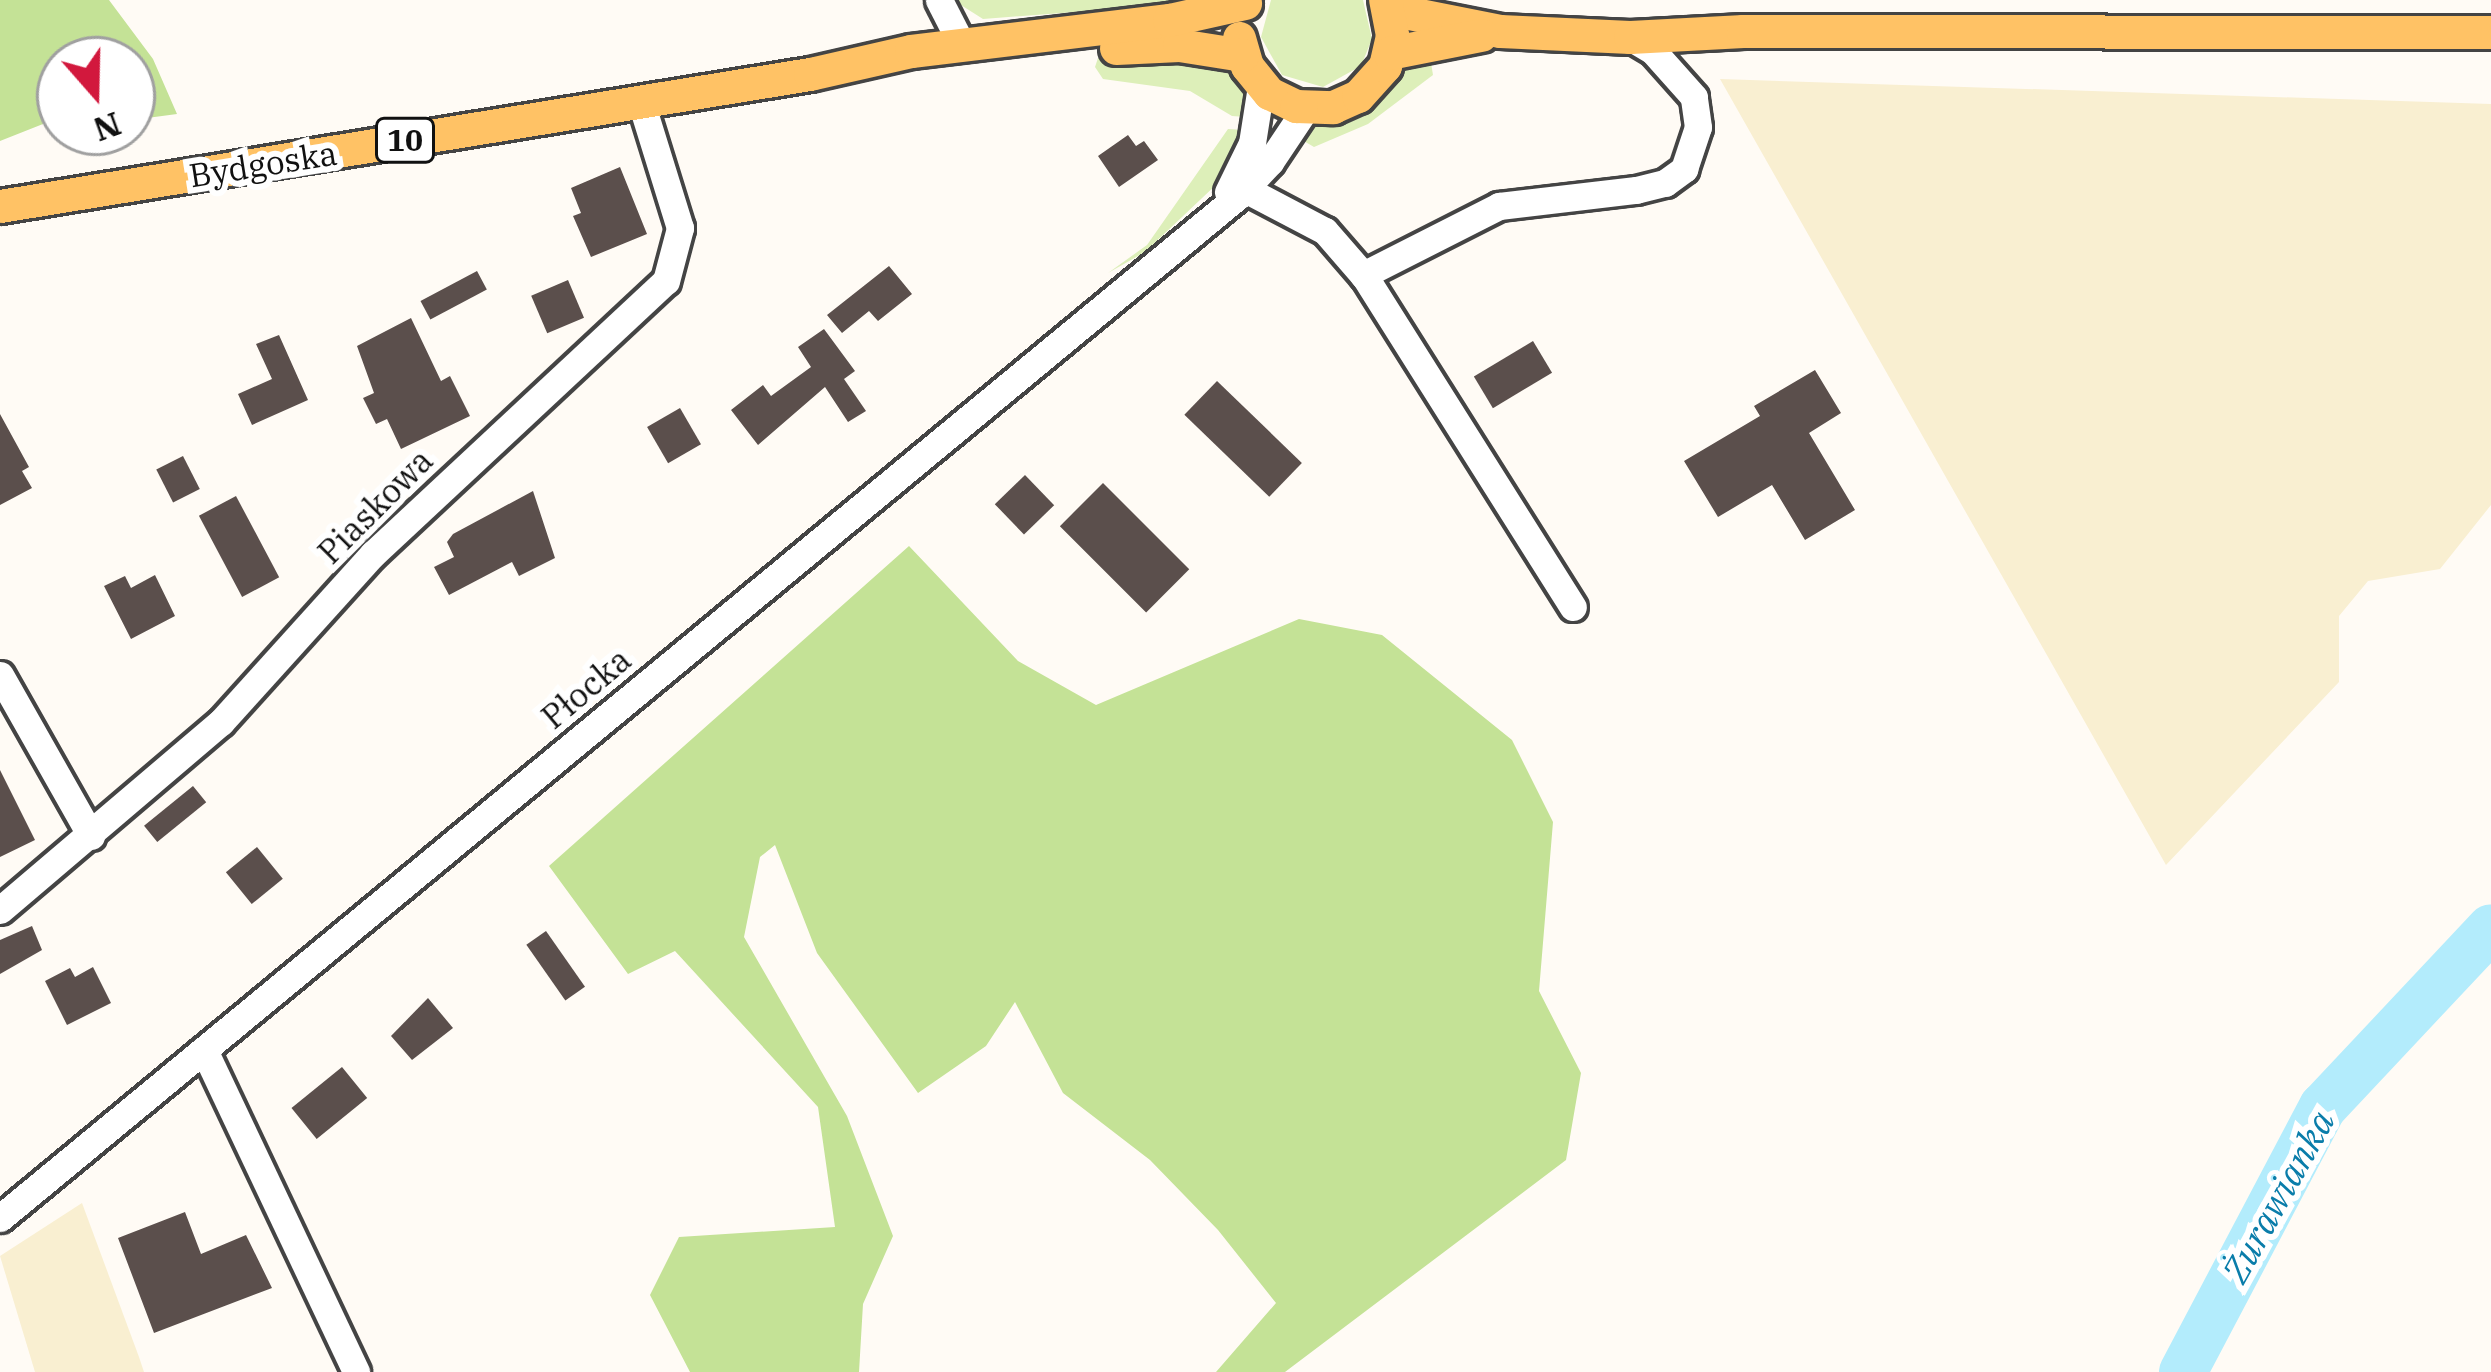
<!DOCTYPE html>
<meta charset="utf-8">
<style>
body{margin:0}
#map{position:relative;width:2491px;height:1372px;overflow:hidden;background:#fffbf5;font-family:"IBM Plex Serif",serif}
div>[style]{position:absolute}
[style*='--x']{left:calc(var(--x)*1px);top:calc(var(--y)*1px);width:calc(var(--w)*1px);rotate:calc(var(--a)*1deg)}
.farmland>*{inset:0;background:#f9efd1}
.green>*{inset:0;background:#ddefb9}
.forest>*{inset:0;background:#c4e296}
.river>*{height:48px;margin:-24px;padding:0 24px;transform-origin:24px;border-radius:24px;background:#b3ecfc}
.building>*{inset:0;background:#5b4f4c;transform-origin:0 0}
.roads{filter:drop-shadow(3px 0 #444) drop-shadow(-3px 0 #444) drop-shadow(0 3px #444) drop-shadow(0 -3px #444)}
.minor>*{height:27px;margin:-13.5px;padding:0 13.5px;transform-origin:13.5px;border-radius:13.5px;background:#fff}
.major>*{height:33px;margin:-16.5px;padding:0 16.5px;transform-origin:16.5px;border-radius:16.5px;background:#ffc265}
span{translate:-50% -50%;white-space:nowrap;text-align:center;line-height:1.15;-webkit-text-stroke:12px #fff;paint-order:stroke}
.shield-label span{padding:3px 9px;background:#fff;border:3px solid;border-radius:9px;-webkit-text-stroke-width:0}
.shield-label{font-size:30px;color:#111;font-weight:700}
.street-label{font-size:33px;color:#111}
.water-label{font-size:36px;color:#0a7daa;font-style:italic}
.north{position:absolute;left:36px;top:36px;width:120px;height:120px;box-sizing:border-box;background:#fff;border:3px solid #a0a0a0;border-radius:50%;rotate:160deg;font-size:33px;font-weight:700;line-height:48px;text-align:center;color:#111}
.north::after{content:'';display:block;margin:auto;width:42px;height:54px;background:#d2183d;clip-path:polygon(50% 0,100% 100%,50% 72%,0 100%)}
</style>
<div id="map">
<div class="farmland">
<div style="clip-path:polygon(1720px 79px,2491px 104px,2491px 505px,2440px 569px,2368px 581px,2339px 616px,2339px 682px,2166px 865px)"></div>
<div style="clip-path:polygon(82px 1203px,139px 1357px,144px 1372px,35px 1372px,0 1256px)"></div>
</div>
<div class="green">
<div style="clip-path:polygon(953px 0,1219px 0,1135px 15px,1101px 10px,983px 19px)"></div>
<div style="clip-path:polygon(1271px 0,1363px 0,1372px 39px,1361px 66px,1323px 87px,1282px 75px,1261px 37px)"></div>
<div style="clip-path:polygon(1146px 54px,1229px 67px,1246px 91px,1246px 117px,1232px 116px,1190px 91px,1103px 79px,1095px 67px,1098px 58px)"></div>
<div style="clip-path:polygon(1430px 57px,1433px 75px,1368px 124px,1314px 147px,1297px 137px,1411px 62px)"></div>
<div style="clip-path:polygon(1228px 129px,1244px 130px,1219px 182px,1145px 252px,1108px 273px,1147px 245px)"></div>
</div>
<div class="forest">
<div style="clip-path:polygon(0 0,109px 0,153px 59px,177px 114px,132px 120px,132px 60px,60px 60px,60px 124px,43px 124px,0 141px)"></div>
<div style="clip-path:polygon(909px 546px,1018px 661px,1096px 705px,1299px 619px,1382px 635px,1512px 740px,1553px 822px,1539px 991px,1581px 1073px,1566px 1160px,1285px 1372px,1216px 1372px,1276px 1303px,1218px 1230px,1150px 1160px,1063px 1093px,1015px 1002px,986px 1046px,918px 1093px,817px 953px,775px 845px,760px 857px,744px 937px,847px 1116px,893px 1236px,863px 1304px,859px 1372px,690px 1372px,650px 1295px,679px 1237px,835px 1227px,818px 1107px,675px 951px,628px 974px,549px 866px)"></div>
</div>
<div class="river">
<div style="--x:2183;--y:1372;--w:300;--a:-62.2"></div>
<div style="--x:2323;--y:1107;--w:245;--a:-46.8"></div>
</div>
<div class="building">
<div style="clip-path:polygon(1128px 135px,1136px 146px,1144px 141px,1158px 160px,1119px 187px,1098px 156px)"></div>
<div style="clip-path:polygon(620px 167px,647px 234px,591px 257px,573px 216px,581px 213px,571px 188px)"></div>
<div style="clip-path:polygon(889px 266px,912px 294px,878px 321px,869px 311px,842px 333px,827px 315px)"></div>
<div style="left:477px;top:271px;width:21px;height:64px;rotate:62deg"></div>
<div style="left:568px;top:280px;width:41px;height:40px;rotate:67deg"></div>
<div style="clip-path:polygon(411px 318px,441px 381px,450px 376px,470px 416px,401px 449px,387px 419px,376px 424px,363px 398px,374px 393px,357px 346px)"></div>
<div style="clip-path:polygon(824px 329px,855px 371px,844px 379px,866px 411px,848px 422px,825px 387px,758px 445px,731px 410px,763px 385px,771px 396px,811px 367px,798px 347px)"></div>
<div style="clip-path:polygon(279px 335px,308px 400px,252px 425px,238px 394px,272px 379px,256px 344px)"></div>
<div style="left:1533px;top:341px;width:37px;height:69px;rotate:59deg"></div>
<div style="clip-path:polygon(1815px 370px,1841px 413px,1809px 433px,1855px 510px,1805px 540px,1772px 485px,1718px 517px,1684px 461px,1760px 416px,1754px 406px)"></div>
<div style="left:1217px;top:381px;width:118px;height:47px;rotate:44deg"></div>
<div style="left:680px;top:408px;width:42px;height:38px;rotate:60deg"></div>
<div style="clip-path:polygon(0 414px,29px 467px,22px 471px,32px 488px,0 505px)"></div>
<div style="left:183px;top:456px;width:37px;height:30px;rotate:63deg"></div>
<div style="left:1025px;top:475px;width:42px;height:42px;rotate:46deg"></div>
<div style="left:1103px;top:483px;width:122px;height:61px;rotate:45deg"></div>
<div style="clip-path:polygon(533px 491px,555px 558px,519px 576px,512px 562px,449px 595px,434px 567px,454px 557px,447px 542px,453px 534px)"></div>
<div style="left:236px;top:496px;width:92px;height:42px;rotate:62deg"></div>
<div style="clip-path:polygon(155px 575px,175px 616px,131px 639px,104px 586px,125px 576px,131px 588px)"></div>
<div style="clip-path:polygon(0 770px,35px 840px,0 857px)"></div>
<div style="left:193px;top:786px;width:21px;height:63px;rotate:51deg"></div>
<div style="left:257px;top:847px;width:41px;height:40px;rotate:51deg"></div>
<div style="clip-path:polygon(32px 926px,42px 950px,0 974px,0 940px)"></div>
<div style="left:546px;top:931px;width:68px;height:24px;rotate:55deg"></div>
<div style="clip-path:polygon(93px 967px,111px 1003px,67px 1025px,45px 981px,70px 968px,75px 977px)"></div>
<div style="clip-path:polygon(428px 998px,453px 1028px,412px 1060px,391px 1036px)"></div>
<div style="left:342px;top:1067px;width:40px;height:65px;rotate:51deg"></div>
<div style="clip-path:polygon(185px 1212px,201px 1254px,246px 1235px,272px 1288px,154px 1333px,118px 1238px)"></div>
</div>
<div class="roads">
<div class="minor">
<div style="--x:939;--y:0;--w:48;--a:62.9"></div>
<div style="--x:1245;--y:189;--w:90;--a:27.7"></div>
<div style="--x:1325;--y:231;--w:61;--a:49"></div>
<div style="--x:1365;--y:277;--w:390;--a:57.8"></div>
<div style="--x:1228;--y:192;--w:55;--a:-63.9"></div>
<div style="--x:1252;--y:143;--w:58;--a:-81"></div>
<div style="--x:1363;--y:275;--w:153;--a:-26.9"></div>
<div style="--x:1499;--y:206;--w:138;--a:-6.7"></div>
<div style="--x:1636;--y:190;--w:30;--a:-14"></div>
<div style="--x:1665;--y:183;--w:24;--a:-36"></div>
<div style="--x:1684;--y:169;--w:44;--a:-71.6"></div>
<div style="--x:1698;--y:127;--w:30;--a:-98"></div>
<div style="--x:1694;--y:97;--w:62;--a:-131.7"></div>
<div style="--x:1653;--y:51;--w:27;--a:-149"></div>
<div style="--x:0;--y:675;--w:185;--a:60.5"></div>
<div style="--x:0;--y:910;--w:290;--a:-40.4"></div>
<div style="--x:221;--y:722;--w:227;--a:-47.9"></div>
<div style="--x:373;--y:554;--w:400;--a:-43"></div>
<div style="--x:666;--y:281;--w:55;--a:-75.2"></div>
<div style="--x:680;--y:228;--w:132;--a:-107.2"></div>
<div style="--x:204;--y:1050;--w:356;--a:64.7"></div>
<div style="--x:0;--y:1218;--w:1605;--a:-39.54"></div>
<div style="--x:1238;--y:196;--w:47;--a:-46.7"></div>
<div style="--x:1270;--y:162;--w:65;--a:-56.3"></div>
</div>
<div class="major">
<div style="--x:1389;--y:9;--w:113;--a:11.2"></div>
<div style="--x:1500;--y:31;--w:130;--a:2.6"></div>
<div style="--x:1630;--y:37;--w:113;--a:-3"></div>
<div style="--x:1743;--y:31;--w:748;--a:0.08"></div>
<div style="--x:1239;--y:38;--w:29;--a:74"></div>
<div style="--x:1247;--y:66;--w:35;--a:51"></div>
<div style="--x:1269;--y:93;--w:30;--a:26"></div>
<div style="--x:1296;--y:106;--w:37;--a:2"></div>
<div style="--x:1333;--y:107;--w:27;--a:-24"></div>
<div style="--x:1358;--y:96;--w:40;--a:-48"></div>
<div style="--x:1385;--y:66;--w:32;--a:-77"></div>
<div style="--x:1392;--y:35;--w:36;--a:-101"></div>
<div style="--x:1116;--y:48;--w:63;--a:-2.7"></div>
<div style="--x:1179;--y:45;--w:64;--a:9"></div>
<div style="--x:1389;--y:53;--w:94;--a:-11.1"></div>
<div style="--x:0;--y:206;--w:821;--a:-9.26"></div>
<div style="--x:810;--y:74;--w:104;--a:-12.8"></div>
<div style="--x:911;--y:51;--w:260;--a:-6.9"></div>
<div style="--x:1169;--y:20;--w:78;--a:-12.6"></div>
</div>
</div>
<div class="shield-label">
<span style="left:405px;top:140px">10</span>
</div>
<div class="street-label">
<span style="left:263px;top:164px;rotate:-9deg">Bydgoska</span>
<span style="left:375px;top:506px;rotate:-45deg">Piaskowa</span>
<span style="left:586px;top:688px;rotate:-40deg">Płocka</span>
</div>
<div class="water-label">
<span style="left:2278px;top:1196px;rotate:-61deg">Żurawianka</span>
</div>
<div class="north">N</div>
</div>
